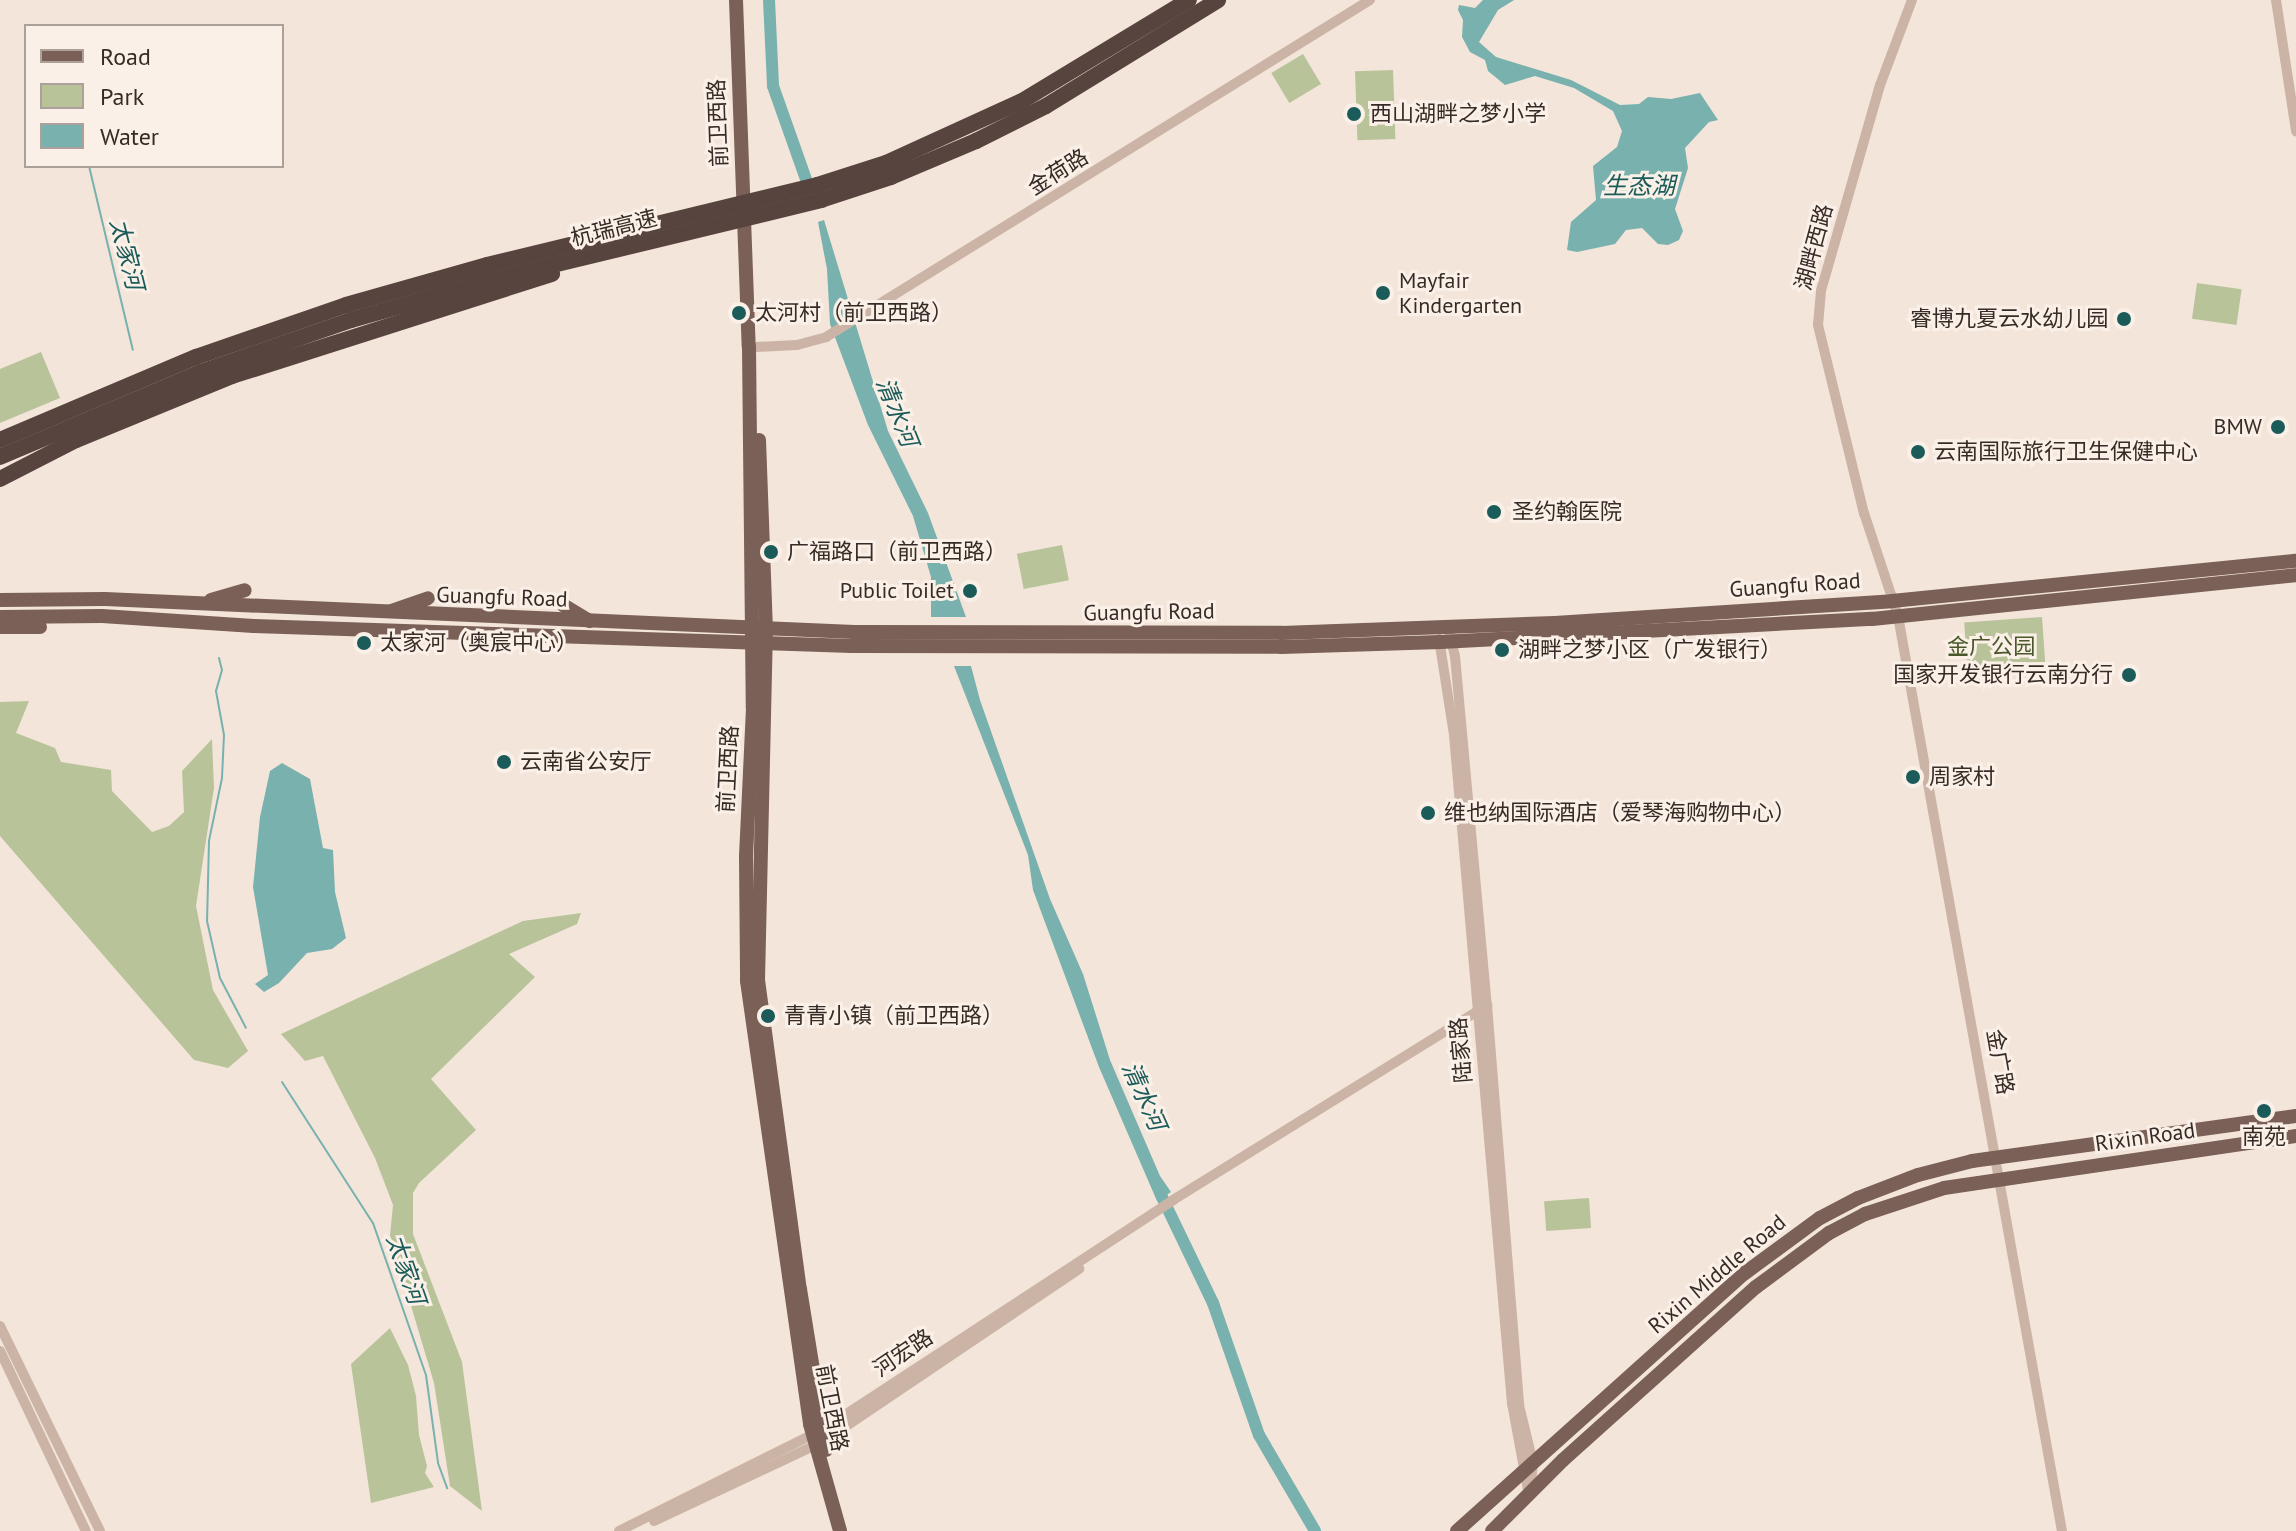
<!DOCTYPE html>
<meta charset="utf-8">
<style>
body{margin:0}
#map{position:relative;width:2296px;height:1531px;overflow:hidden;background:#f3e5da;font-family:"PT Sans","Noto Sans SC",sans-serif}
div>[style]{position:absolute}
[style*='--x']{left:calc(var(--x)*1px);top:calc(var(--y)*1px);width:calc(var(--w)*1px);rotate:calc(var(--a)*1deg)}
.green>*{inset:0;background:#b9c39a;transform-origin:0 0}
.water>*{inset:0;background:#78b1ae}
.stream>*{height:2px;margin:-1px;padding:0 1px;transform-origin:1px;border-radius:1px;background:#78b1ae}
.river>*{height:12px;margin:-6px;padding:0 6px;transform-origin:6px;border-radius:6px;background:#78b1ae}
.minor>*{height:10px;margin:-5px;padding:0 5px;transform-origin:5px;border-radius:5px;background:#cbb4a6}
.major>*{height:14px;margin:-7px;padding:0 7px;transform-origin:7px;border-radius:7px;background:#7a6057}
.highway>*{height:16px;margin:-8px;padding:0 8px;transform-origin:8px;border-radius:8px;background:#58443e}
.dots>*{width:22px;height:22px;translate:-50% -50%;box-sizing:border-box;border:4px solid #faf0e7;border-radius:50%}
span{translate:-50% -50%;white-space:nowrap;text-align:center;line-height:1.15;-webkit-text-stroke:6px #faf0e7;paint-order:stroke}
.poi-label{font-size:22px;color:#372b27}
.left{translate:0 -50%;text-align:left}
.right{translate:-100% -50%;text-align:right}
.street-label{font-size:22px;color:#372b27}
.park-label{font-size:22px;color:#4a572a}
.water-label{font-size:24px;color:#1b5b59;font-style:italic}
.legend{position:absolute;left:24px;top:24px;width:260px;height:144px;box-sizing:border-box;background:#faf0e7;border:2px solid #aca19a;margin:0;padding:10px 14px;list-style:none;font-size:24px;color:#372b27}
.legend li{display:flex;align-items:center;gap:16px;height:40px}
.legend b{width:40px;border:2px solid #aca19a}
</style>
<div id="map">
<div class="green">
<div style="left:1303px;top:54px;width:35px;height:37px;rotate:59deg"></div>
<div style="left:1393px;top:70px;width:69px;height:38px;rotate:88deg"></div>
<div style="left:2197px;top:283px;width:45px;height:36px;rotate:8deg"></div>
<div style="clip-path:polygon(41px 352px,60px 398px,0 423px,0 369px)"></div>
<div style="left:1062px;top:545px;width:36px;height:46px;rotate:79deg"></div>
<div style="left:2042px;top:617px;width:45px;height:78px;rotate:86deg"></div>
<div style="clip-path:polygon(29px 701px,16px 733px,55px 748px,61px 762px,111px 770px,112px 791px,152px 832px,169px 826px,184px 812px,182px 771px,212px 739px,214px 788px,196px 906px,213px 990px,248px 1051px,228px 1068px,194px 1060px,0 836px,0 702px)"></div>
<div style="clip-path:polygon(581px 913px,577px 924px,509px 954px,535px 977px,431px 1079px,476px 1130px,419px 1183px,413px 1193px,413px 1234px,462px 1362px,482px 1511px,450px 1486px,434px 1383px,390px 1235px,393px 1205px,375px 1158px,323px 1056px,305px 1061px,281px 1034px,523px 921px)"></div>
<div style="left:1589px;top:1198px;width:30px;height:45px;rotate:86deg"></div>
<div style="clip-path:polygon(390px 1328px,408px 1365px,416px 1396px,419px 1435px,427px 1466px,425px 1473px,434px 1487px,371px 1503px,351px 1364px)"></div>
</div>
<div class="water">
<div style="clip-path:polygon(1483px 0,1514px 0,1498px 10px,1479px 42px,1496px 57px,1571px 80px,1620px 105px,1639px 104px,1648px 97px,1671px 99px,1700px 93px,1718px 120px,1709px 122px,1685px 148px,1688px 168px,1675px 209px,1683px 231px,1679px 240px,1668px 245px,1658px 244px,1642px 228px,1626px 230px,1615px 244px,1577px 252px,1567px 250px,1571px 222px,1596px 200px,1593px 166px,1617px 147px,1622px 131px,1613px 111px,1574px 88px,1535px 76px,1505px 85px,1488px 71px,1485px 60px,1470px 52px,1462px 37px,1463px 20px,1458px 10px,1459px 5px,1475px 8px)"></div>
<div style="clip-path:polygon(824px 220px,888px 431px,928px 513px,966px 617px,931px 617px,931px 577px,913px 516px,868px 425px,830px 324px,827px 269px,818px 222px)"></div>
<div style="clip-path:polygon(954px 666px,971px 666px,980px 700px,1050px 899px,1083px 974px,1110px 1060px,1160px 1176px,1171px 1192px,1157px 1201px,1099px 1067px,1033px 890px,1028px 855px)"></div>
<div style="clip-path:polygon(282px 763px,310px 779px,323px 848px,333px 850px,335px 892px,346px 938px,332px 949px,307px 953px,279px 983px,264px 992px,255px 984px,268px 975px,253px 887px,260px 817px,270px 771px)"></div>
</div>
<div class="stream">
<div style="--x:89;--y:166;--w:189;--a:76.6"></div>
<div style="--x:219;--y:658;--w:12;--a:76"></div>
<div style="--x:222;--y:670;--w:22;--a:106"></div>
<div style="--x:216;--y:691;--w:45;--a:79.7"></div>
<div style="--x:224;--y:735;--w:43;--a:92.7"></div>
<div style="--x:222;--y:778;--w:64;--a:101.7"></div>
<div style="--x:209;--y:841;--w:80;--a:91.4"></div>
<div style="--x:207;--y:921;--w:58;--a:77.2"></div>
<div style="--x:220;--y:978;--w:56;--a:62.5"></div>
<div style="--x:282;--y:1082;--w:168;--a:57.2"></div>
<div style="--x:373;--y:1223;--w:161;--a:70.8"></div>
<div style="--x:426;--y:1375;--w:89;--a:82.2"></div>
<div style="--x:438;--y:1463;--w:27;--a:70"></div>
</div>
<div class="river">
<div style="--x:769;--y:0;--w:86;--a:87.3"></div>
<div style="--x:773;--y:86;--w:102;--a:70.5"></div>
<div style="--x:1162;--y:1197;--w:118;--a:64.3"></div>
<div style="--x:1213;--y:1303;--w:140;--a:70.8"></div>
<div style="--x:1259;--y:1435;--w:111;--a:59.7"></div>
</div>
<div class="minor">
<div style="--x:1912;--y:0;--w:91;--a:110.6"></div>
<div style="--x:1880;--y:85;--w:214;--a:106"></div>
<div style="--x:1821;--y:291;--w:34;--a:95"></div>
<div style="--x:1818;--y:325;--w:194;--a:76.3"></div>
<div style="--x:1864;--y:513;--w:108;--a:71.7"></div>
<div style="--x:1898;--y:616;--w:930;--a:79.84"></div>
<div style="--x:2276;--y:0;--w:133;--a:81.3"></div>
<div style="--x:756;--y:347;--w:41;--a:-2.8"></div>
<div style="--x:797;--y:345;--w:30;--a:-15"></div>
<div style="--x:826;--y:337;--w:640;--a:-31.78"></div>
<div style="--x:1450;--y:635;--w:22;--a:77"></div>
<div style="--x:1455;--y:656;--w:350;--a:84.8"></div>
<div style="--x:1487;--y:1005;--w:401;--a:85.4"></div>
<div style="--x:1519;--y:1405;--w:60;--a:76.4"></div>
<div style="--x:1533;--y:1463;--w:27;--a:96"></div>
<div style="--x:1439;--y:639;--w:97;--a:81.1"></div>
<div style="--x:1454;--y:735;--w:671;--a:85.04"></div>
<div style="--x:1512;--y:1403;--w:95;--a:79.6"></div>
<div style="--x:0;--y:1326;--w:228;--a:64"></div>
<div style="--x:0;--y:1351;--w:199;--a:64.5"></div>
<div style="--x:654;--y:1521;--w:188;--a:-25.2"></div>
<div style="--x:824;--y:1441;--w:308;--a:-34"></div>
<div style="--x:619;--y:1531;--w:227;--a:-26.5"></div>
<div style="--x:822;--y:1430;--w:420;--a:-33.2"></div>
<div style="--x:1173;--y:1200;--w:370;--a:-31.8"></div>
</div>
<div class="major">
<div style="--x:736;--y:0;--w:347;--a:87.9"></div>
<div style="--x:749;--y:347;--w:361;--a:89.4"></div>
<div style="--x:753;--y:708;--w:149;--a:92.7"></div>
<div style="--x:746;--y:857;--w:124;--a:89.5"></div>
<div style="--x:747;--y:981;--w:447;--a:81.9"></div>
<div style="--x:810;--y:1424;--w:111;--a:74.3"></div>
<div style="--x:759;--y:440;--w:188;--a:87.9"></div>
<div style="--x:766;--y:628;--w:352;--a:91.3"></div>
<div style="--x:758;--y:980;--w:312;--a:82.3"></div>
<div style="--x:800;--y:1289;--w:163;--a:80.8"></div>
<div style="--x:0;--y:600;--w:105;--a:-0.5"></div>
<div style="--x:105;--y:599;--w:750;--a:2.52"></div>
<div style="--x:854;--y:632;--w:428;--a:0.1"></div>
<div style="--x:1282;--y:633;--w:273;--a:-2.1"></div>
<div style="--x:1555;--y:623;--w:338;--a:-3.7"></div>
<div style="--x:1892;--y:601;--w:406;--a:-5.7"></div>
<div style="--x:211;--y:600;--w:35;--a:-16"></div>
<div style="--x:563;--y:605;--w:31;--a:31"></div>
<div style="--x:391;--y:611;--w:39;--a:-19"></div>
<div style="--x:0;--y:617;--w:102;--a:-0.6"></div>
<div style="--x:102;--y:616;--w:152;--a:3.8"></div>
<div style="--x:254;--y:626;--w:598;--a:1.92"></div>
<div style="--x:852;--y:646;--w:429;--a:0.1"></div>
<div style="--x:1281;--y:647;--w:160;--a:-1.8"></div>
<div style="--x:1441;--y:642;--w:432;--a:-3.1"></div>
<div style="--x:1872;--y:619;--w:426;--a:-5.9"></div>
<div style="--x:0;--y:627;--w:40;--a:0"></div>
<div style="--x:1457;--y:1531;--w:387;--a:-41.9"></div>
<div style="--x:1745;--y:1273;--w:93;--a:-36.3"></div>
<div style="--x:1820;--y:1218;--w:43;--a:-27.8"></div>
<div style="--x:1858;--y:1198;--w:64;--a:-21"></div>
<div style="--x:1918;--y:1175;--w:56;--a:-14.5"></div>
<div style="--x:1972;--y:1161;--w:327;--a:-7.9"></div>
<div style="--x:1492;--y:1531;--w:100;--a:-45"></div>
<div style="--x:1563;--y:1460;--w:259;--a:-41.9"></div>
<div style="--x:1756;--y:1287;--w:91;--a:-36.5"></div>
<div style="--x:1829;--y:1233;--w:41;--a:-27.8"></div>
<div style="--x:1865;--y:1214;--w:83;--a:-18.2"></div>
<div style="--x:1944;--y:1188;--w:356;--a:-8.4"></div>
</div>
<div class="highway">
<div style="--x:0;--y:440;--w:213;--a:-23"></div>
<div style="--x:196;--y:357;--w:159;--a:-19.1"></div>
<div style="--x:346;--y:305;--w:147;--a:-15.8"></div>
<div style="--x:487;--y:265;--w:340;--a:-13.6"></div>
<div style="--x:817;--y:185;--w:72;--a:-17.7"></div>
<div style="--x:886;--y:163;--w:149;--a:-24.5"></div>
<div style="--x:1022;--y:101;--w:195;--a:-31.2"></div>
<div style="--x:0;--y:457;--w:218;--a:-22.9"></div>
<div style="--x:201;--y:372;--w:159;--a:-19.1"></div>
<div style="--x:351;--y:320;--w:146;--a:-15.9"></div>
<div style="--x:491;--y:280;--w:340;--a:-13.6"></div>
<div style="--x:821;--y:200;--w:74;--a:-18.2"></div>
<div style="--x:891;--y:177;--w:92;--a:-23"></div>
<div style="--x:976;--y:141;--w:78;--a:-26.6"></div>
<div style="--x:1046;--y:106;--w:202;--a:-31.6"></div>
<div style="--x:0;--y:479;--w:85;--a:-27.2"></div>
<div style="--x:76;--y:440;--w:169;--a:-22.3"></div>
<div style="--x:232;--y:376;--w:336;--a:-17.7"></div>
</div>
<div class="dots">
<div style="left:1354px;top:114px;background:#1b5b59"></div>
<div style="left:1383px;top:293px;background:#1b5b59"></div>
<div style="left:739px;top:313px;background:#1b5b59"></div>
<div style="left:2124px;top:319px;background:#1b5b59"></div>
<div style="left:2278px;top:427px;background:#1b5b59"></div>
<div style="left:1918px;top:452px;background:#1b5b59"></div>
<div style="left:1494px;top:512px;background:#1b5b59"></div>
<div style="left:771px;top:552px;background:#1b5b59"></div>
<div style="left:970px;top:591px;background:#1b5b59"></div>
<div style="left:364px;top:643px;background:#1b5b59"></div>
<div style="left:1502px;top:650px;background:#1b5b59"></div>
<div style="left:2129px;top:675px;background:#1b5b59"></div>
<div style="left:504px;top:762px;background:#1b5b59"></div>
<div style="left:1913px;top:777px;background:#1b5b59"></div>
<div style="left:1428px;top:813px;background:#1b5b59"></div>
<div style="left:768px;top:1016px;background:#1b5b59"></div>
<div style="left:2264px;top:1111px;background:#1b5b59"></div>
</div>
<div class="poi-label">
<span class="left" style="left:1370px;top:114px">西山湖畔之梦小学</span>
<span class="left" style="left:1399px;top:293px">Mayfair<br>Kindergarten</span>
<span class="left" style="left:755px;top:313px">太河村（前卫西路）</span>
<span class="right" style="left:2108px;top:319px">睿博九夏云水幼儿园</span>
<span class="right" style="left:2262px;top:427px">BMW</span>
<span class="left" style="left:1934px;top:452px">云南国际旅行卫生保健中心</span>
<span class="left" style="left:1512px;top:512px">圣约翰医院</span>
<span class="left" style="left:787px;top:552px">广福路口（前卫西路）</span>
<span class="right" style="left:954px;top:591px">Public Toilet</span>
<span class="left" style="left:380px;top:643px">太家河（奥宸中心）</span>
<span class="left" style="left:1518px;top:650px">湖畔之梦小区（广发银行）</span>
<span class="right" style="left:2113px;top:675px">国家开发银行云南分行</span>
<span class="left" style="left:520px;top:762px">云南省公安厅</span>
<span class="left" style="left:1929px;top:777px">周家村</span>
<span class="left" style="left:1444px;top:813px">维也纳国际酒店（爱琴海购物中心）</span>
<span class="left" style="left:784px;top:1016px">青青小镇（前卫西路）</span>
<span style="left:2264px;top:1137px">南苑</span>
</div>
<div class="street-label">
<span style="left:718px;top:123px;rotate:-92deg">前卫西路</span>
<span style="left:1058px;top:172px;rotate:-32deg">金荷路</span>
<span style="left:614px;top:228px;rotate:-14deg">杭瑞高速</span>
<span style="left:1814px;top:247px;rotate:-75deg">湖畔西路</span>
<span style="left:1795px;top:585px;rotate:-4deg">Guangfu Road</span>
<span style="left:502px;top:597px;rotate:2deg">Guangfu Road</span>
<span style="left:1149px;top:612px;rotate:-1deg">Guangfu Road</span>
<span style="left:728px;top:769px;rotate:-87deg">前卫西路</span>
<span style="left:1461px;top:1050px;rotate:-95deg">陆家路</span>
<span style="left:2000px;top:1062px;rotate:80deg">金广路</span>
<span style="left:2145px;top:1137px;rotate:-8deg">Rixin Road</span>
<span style="left:1717px;top:1274px;rotate:-40deg">Rixin Middle Road</span>
<span style="left:903px;top:1353px;rotate:-34deg">河宏路</span>
<span style="left:832px;top:1408px;rotate:79deg">前卫西路</span>
</div>
<div class="park-label">
<span style="left:1991px;top:647px">金广公园</span>
</div>
<div class="water-label">
<span style="left:1639px;top:186px">生态湖</span>
<span style="left:127px;top:254px;rotate:76deg">太家河</span>
<span style="left:897px;top:412px;rotate:68deg">清水河</span>
<span style="left:1144px;top:1096px;rotate:66deg">清水河</span>
<span style="left:406px;top:1269px;rotate:71deg">太家河</span>
</div>
<ul class="legend">
<li><b style="height:10px;background:#7a6057"></b>Road</li>
<li><b style="height:22px;background:#b9c39a"></b>Park</li>
<li><b style="height:22px;background:#78b1ae"></b>Water</li>
</ul>
</div>
